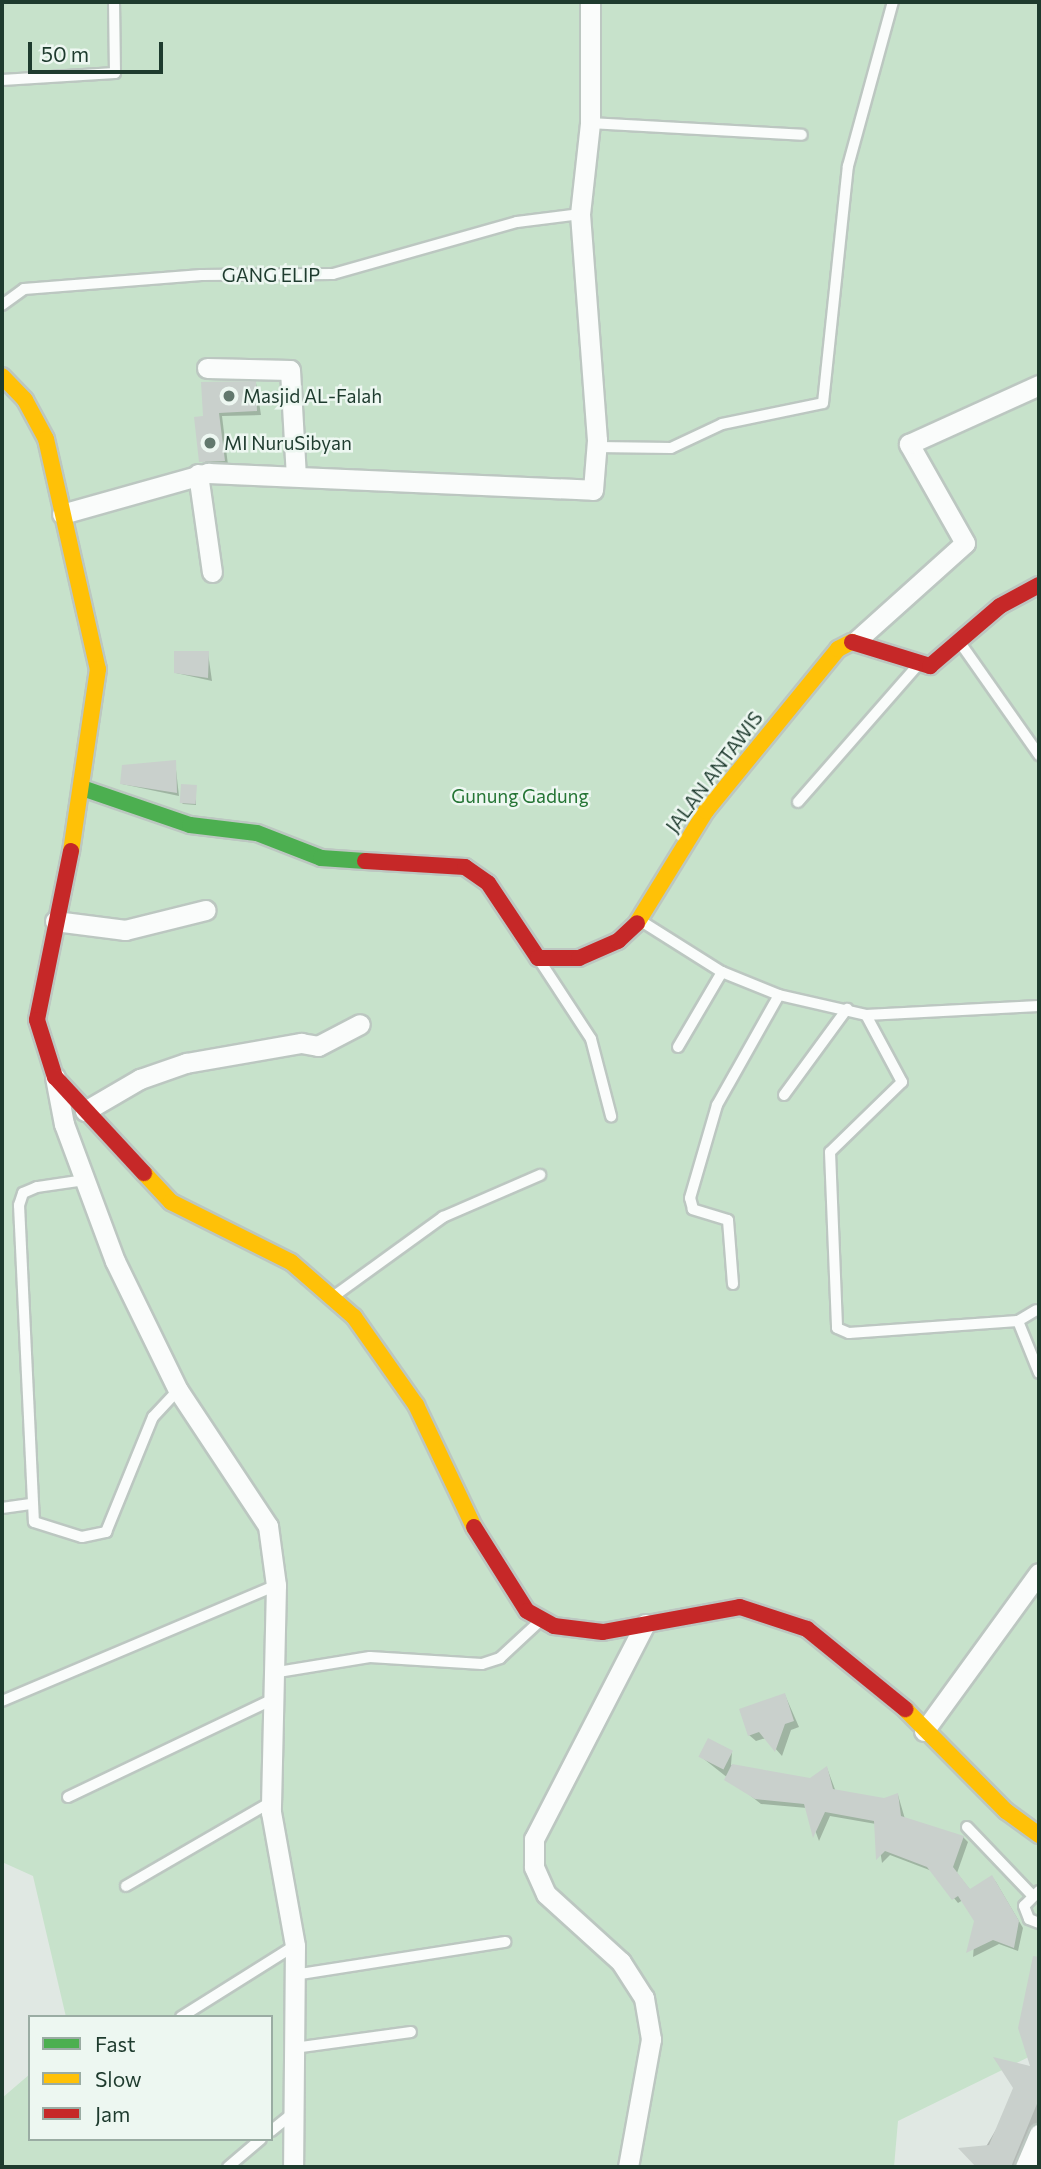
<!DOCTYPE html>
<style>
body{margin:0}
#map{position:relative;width:1041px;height:2169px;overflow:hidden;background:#e0e8e3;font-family:Commissioner,sans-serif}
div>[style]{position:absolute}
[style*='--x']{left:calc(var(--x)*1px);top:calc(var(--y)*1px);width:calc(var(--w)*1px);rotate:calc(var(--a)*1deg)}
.green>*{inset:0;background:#c7e2cb}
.shadow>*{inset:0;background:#0003}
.building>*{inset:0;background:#c9d0cc;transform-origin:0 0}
.roads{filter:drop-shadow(2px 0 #bcc7c1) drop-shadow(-2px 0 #bcc7c1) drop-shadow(0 2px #bcc7c1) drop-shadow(0 -2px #bcc7c1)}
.lane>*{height:10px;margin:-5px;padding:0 5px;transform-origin:5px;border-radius:5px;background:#fafcfb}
.street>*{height:19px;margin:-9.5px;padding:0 9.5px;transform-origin:9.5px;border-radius:9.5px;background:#fafcfb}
.fast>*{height:16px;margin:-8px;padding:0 8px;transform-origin:8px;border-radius:8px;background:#4caf50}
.slow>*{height:16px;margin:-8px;padding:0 8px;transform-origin:8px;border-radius:8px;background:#ffc107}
.jam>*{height:16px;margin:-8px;padding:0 8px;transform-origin:8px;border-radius:8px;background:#c62828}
.dots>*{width:19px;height:19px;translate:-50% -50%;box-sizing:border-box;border:4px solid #edf7f1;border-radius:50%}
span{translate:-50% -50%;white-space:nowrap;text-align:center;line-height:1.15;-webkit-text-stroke:5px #edf7f1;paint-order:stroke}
.street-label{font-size:19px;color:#1e3b2e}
.poi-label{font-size:19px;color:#1e3b2e}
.left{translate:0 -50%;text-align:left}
.park-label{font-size:19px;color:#257535}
.frame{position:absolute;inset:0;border:4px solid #1e3b2e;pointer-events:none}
.legend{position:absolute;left:28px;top:2015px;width:245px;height:126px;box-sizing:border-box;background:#edf7f1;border:2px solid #9aaca3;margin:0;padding:9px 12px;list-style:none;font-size:21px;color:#1e3b2e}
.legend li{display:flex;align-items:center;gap:14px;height:35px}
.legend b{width:35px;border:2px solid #9aaca3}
.scale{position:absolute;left:28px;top:42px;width:135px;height:32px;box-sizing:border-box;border:4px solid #1e3b2e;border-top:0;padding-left:9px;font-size:21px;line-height:24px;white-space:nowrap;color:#1e3b2e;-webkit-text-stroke:5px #edf7f1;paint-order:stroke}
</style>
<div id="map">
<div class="green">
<div style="clip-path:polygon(2px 2px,1039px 2px,1039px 2052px,898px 2121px,894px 2167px,2px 2167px,2px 2098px,30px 2074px,30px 2139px,271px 2139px,271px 2017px,66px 2017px,33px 1876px,2px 1862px)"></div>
</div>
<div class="shadow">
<div style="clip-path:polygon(256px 383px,261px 415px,222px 416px,228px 465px,205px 466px,205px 417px)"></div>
<div style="clip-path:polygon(208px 653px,212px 681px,176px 673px)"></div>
<div style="clip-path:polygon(175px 761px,179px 796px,122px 784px)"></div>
<div style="clip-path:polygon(196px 787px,196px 805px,183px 804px,181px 802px)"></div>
<div style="clip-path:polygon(785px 1695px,799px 1727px,791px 1730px,782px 1756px,766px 1738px,756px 1741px,749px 1735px)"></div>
<div style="clip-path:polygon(732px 1752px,731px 1765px,811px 1779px,827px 1768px,836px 1792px,884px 1800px,898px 1795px,905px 1819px,963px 1837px,968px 1842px,957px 1873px,971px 1891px,992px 1877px,996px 1882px,1023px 1928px,1018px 1951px,999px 1944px,973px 1957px,976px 1921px,963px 1900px,958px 1903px,932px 1871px,890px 1855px,882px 1863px,876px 1824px,830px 1816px,819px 1841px,807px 1808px,761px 1804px,700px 1756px)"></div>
<div style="clip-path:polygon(1039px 1966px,1039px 2118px,1020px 2167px,974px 2167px,1032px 2068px,1031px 1972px)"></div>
</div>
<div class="building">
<div style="clip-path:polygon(256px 381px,257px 411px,219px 413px,225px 461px,199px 462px,194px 417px,203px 416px,201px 382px)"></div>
<div style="clip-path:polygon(174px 651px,209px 651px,208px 678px,174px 673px)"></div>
<div style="clip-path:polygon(176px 760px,177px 793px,120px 784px,122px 765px)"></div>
<div style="left:181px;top:784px;width:16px;height:19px;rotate:4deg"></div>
<div style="clip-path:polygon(785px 1693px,794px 1721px,785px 1724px,775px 1752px,759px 1732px,748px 1736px,739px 1709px)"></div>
<div style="left:708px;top:1738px;width:28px;height:21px;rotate:27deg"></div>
<div style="clip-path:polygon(732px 1764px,810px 1778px,827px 1766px,833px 1789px,884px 1798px,898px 1793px,901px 1816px,964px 1836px,953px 1867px,970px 1889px,992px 1875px,1019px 1921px,1014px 1948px,993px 1940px,966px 1953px,974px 1921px,958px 1896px,952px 1900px,927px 1867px,885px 1851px,876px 1860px,874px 1821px,825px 1812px,813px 1838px,804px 1804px,755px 1799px,724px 1780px)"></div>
<div style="clip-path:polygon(1033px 1956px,1039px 1957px,1039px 2099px,1011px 2167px,976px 2167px,958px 2148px,989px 2145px,1013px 2088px,993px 2057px,1030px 2066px,1018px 2028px)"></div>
</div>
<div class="roads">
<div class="lane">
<div style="--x:2;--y:80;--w:113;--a:-3.5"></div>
<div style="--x:115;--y:73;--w:71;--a:-90.8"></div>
<div style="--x:590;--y:123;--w:212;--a:3.2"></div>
<div style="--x:2;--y:305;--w:27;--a:-36"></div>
<div style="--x:24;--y:289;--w:178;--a:-4.5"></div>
<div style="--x:201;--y:275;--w:132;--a:-0.4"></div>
<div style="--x:333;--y:274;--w:191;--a:-15.8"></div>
<div style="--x:517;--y:222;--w:64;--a:-7.2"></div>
<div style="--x:597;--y:447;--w:74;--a:0.8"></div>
<div style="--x:671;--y:448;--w:56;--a:-25.2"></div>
<div style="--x:722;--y:424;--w:103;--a:-11.7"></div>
<div style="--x:823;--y:403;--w:238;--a:-84"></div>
<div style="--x:848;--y:166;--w:170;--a:-74.7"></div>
<div style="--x:961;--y:644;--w:136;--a:54.9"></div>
<div style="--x:798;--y:802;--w:181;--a:-48.8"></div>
<div style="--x:641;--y:921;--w:96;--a:32.2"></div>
<div style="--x:722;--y:972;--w:61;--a:22"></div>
<div style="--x:779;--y:995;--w:89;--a:12.9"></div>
<div style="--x:866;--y:1015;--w:173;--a:-3"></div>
<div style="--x:540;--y:961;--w:93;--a:56.8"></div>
<div style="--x:591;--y:1039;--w:80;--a:75.4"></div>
<div style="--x:866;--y:1015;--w:76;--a:61.8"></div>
<div style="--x:902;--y:1082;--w:100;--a:135.8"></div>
<div style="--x:830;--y:1152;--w:176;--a:87.7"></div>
<div style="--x:837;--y:1328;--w:13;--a:23"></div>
<div style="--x:849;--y:1333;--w:169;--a:-4.1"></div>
<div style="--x:1018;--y:1321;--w:21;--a:-31"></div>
<div style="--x:678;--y:1047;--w:87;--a:-59.6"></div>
<div style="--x:784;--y:1095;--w:107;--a:-53.8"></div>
<div style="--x:85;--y:1180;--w:49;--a:171.7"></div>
<div style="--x:37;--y:1187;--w:15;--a:157"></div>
<div style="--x:23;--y:1193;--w:13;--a:108"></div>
<div style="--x:19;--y:1205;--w:317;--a:87.3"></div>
<div style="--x:34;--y:1522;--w:50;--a:17.4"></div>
<div style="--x:82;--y:1537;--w:25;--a:-12"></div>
<div style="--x:106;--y:1532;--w:124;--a:-67.8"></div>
<div style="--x:153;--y:1417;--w:37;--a:-47"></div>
<div style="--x:733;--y:1284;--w:64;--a:-94.5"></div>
<div style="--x:728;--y:1220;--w:37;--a:-163"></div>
<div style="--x:693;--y:1209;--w:11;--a:-105"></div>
<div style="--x:690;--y:1198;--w:97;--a:-73.8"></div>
<div style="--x:717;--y:1105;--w:126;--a:-60.6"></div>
<div style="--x:334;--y:1296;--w:135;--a:-35.9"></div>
<div style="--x:443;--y:1217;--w:106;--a:-23.4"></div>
<div style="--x:1018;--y:1321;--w:56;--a:68"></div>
<div style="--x:2;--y:1508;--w:27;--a:-8"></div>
<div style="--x:272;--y:1673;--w:99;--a:-9.3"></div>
<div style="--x:370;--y:1657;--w:112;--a:3.6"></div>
<div style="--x:482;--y:1664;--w:19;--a:-18"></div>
<div style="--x:500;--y:1658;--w:56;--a:-42.8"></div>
<div style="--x:2;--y:1701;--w:298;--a:-22.9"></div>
<div style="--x:68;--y:1797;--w:225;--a:-25.5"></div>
<div style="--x:967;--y:1827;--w:93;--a:46.3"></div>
<div style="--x:126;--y:1886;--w:168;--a:-30.1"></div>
<div style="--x:1039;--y:1891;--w:21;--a:135"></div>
<div style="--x:1024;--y:1906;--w:14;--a:69"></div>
<div style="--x:1029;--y:1919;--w:11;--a:22"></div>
<div style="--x:294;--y:1975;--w:214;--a:-8.9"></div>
<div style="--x:181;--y:2017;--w:133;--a:-32.1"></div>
<div style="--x:294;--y:2048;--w:118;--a:-7.8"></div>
<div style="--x:271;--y:2131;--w:27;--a:-39"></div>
<div style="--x:228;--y:2167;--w:43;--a:-40.3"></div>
</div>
<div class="street">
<div style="--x:207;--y:368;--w:83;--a:1.4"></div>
<div style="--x:290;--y:370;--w:106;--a:86.8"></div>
<div style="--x:198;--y:474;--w:99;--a:81.9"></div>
<div style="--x:62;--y:514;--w:152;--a:-15.7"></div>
<div style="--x:208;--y:473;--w:385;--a:2.5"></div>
<div style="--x:593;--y:490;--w:50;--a:-85.4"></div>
<div style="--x:597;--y:440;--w:227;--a:-94.3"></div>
<div style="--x:580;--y:214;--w:92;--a:-83.7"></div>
<div style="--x:590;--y:123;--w:121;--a:-90"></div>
<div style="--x:857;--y:640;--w:145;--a:-41.9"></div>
<div style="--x:965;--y:543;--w:114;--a:-119.5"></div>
<div style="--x:909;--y:444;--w:143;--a:-24.4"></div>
<div style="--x:55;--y:921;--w:71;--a:7.3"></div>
<div style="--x:125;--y:930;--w:83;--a:-13.9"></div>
<div style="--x:55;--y:1077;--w:48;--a:79.2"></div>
<div style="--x:64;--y:1124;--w:146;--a:69.6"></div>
<div style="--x:115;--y:1261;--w:144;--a:64"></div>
<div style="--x:178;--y:1390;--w:163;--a:56.5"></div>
<div style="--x:268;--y:1526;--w:60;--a:82.3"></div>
<div style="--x:276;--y:1585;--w:227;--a:91.3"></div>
<div style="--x:271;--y:1812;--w:136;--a:79.8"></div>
<div style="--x:295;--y:1946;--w:221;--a:90.5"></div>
<div style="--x:85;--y:1111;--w:64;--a:-30.2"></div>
<div style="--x:140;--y:1079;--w:49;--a:-19.2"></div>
<div style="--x:186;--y:1063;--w:117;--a:-9.9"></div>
<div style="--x:301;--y:1043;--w:17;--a:10"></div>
<div style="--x:318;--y:1046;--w:47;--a:-27.6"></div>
<div style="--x:924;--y:1731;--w:195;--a:-54"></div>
<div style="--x:628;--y:2167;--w:130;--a:-79.8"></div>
<div style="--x:651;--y:2039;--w:42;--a:-99.7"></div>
<div style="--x:644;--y:1998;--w:43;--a:-122.6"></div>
<div style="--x:621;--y:1962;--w:101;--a:-137.8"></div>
<div style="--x:546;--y:1894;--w:30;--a:-114"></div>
<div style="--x:534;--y:1867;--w:28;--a:-90"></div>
<div style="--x:534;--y:1839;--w:242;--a:-62.7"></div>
<div style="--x:1025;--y:2167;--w:36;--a:-67"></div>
</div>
<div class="fast">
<div style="--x:85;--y:789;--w:111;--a:18.9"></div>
<div style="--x:190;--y:825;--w:67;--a:6.8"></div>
<div style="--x:257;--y:833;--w:69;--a:21.3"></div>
<div style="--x:321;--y:858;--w:44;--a:3.9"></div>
</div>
<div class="slow">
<div style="--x:2;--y:376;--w:33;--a:46"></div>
<div style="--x:25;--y:400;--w:44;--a:61.7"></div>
<div style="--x:46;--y:439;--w:236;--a:77.3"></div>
<div style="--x:98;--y:669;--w:184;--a:98.4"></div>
<div style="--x:637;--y:923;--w:132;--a:-58.4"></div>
<div style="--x:706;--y:811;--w:209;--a:-50.8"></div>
<div style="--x:838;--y:649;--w:16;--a:-27"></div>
<div style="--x:144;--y:1173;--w:40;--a:47"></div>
<div style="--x:171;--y:1202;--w:134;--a:26.6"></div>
<div style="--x:291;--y:1262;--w:84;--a:41.1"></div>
<div style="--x:354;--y:1317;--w:108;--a:54.8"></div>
<div style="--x:416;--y:1405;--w:135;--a:64.6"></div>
<div style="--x:905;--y:1709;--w:144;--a:45.3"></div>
<div style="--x:1006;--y:1811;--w:41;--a:36"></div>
</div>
<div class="jam">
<div style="--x:852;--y:642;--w:82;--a:17.1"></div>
<div style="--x:930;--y:666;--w:92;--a:-40.6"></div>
<div style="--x:1000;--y:606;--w:44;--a:-28.3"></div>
<div style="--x:71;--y:851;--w:172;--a:101.4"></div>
<div style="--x:37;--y:1020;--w:60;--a:72.5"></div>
<div style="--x:55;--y:1077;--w:131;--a:47.2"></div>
<div style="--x:365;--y:861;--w:100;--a:3.4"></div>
<div style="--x:465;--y:867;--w:28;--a:35"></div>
<div style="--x:488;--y:883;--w:90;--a:56.3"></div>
<div style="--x:538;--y:958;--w:41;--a:0"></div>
<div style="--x:579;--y:958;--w:43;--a:-23.6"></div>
<div style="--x:618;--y:941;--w:26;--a:-43"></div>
<div style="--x:474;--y:1527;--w:99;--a:57.8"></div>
<div style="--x:527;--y:1611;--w:31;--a:29"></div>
<div style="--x:554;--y:1626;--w:49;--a:7"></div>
<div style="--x:603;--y:1632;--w:139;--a:-10.3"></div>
<div style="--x:740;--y:1607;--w:71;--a:18.2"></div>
<div style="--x:807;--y:1629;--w:127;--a:39.2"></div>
</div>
</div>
<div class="dots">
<div style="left:229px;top:396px;background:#62786d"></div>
<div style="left:210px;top:443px;background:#62786d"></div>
</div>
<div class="street-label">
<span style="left:271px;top:275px">GANG ELIP</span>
<span style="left:714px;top:772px;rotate:-53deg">JALAN ANTAWIS</span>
</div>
<div class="poi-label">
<span class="left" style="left:243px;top:396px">Masjid AL-Falah</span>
<span class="left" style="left:224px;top:443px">MI NuruSibyan</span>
</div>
<div class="park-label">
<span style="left:520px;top:796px">Gunung Gadung</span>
</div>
<div class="frame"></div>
<ul class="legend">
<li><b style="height:9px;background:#4caf50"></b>Fast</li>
<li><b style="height:9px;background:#ffc107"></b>Slow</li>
<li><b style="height:9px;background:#c62828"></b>Jam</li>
</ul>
<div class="scale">50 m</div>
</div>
